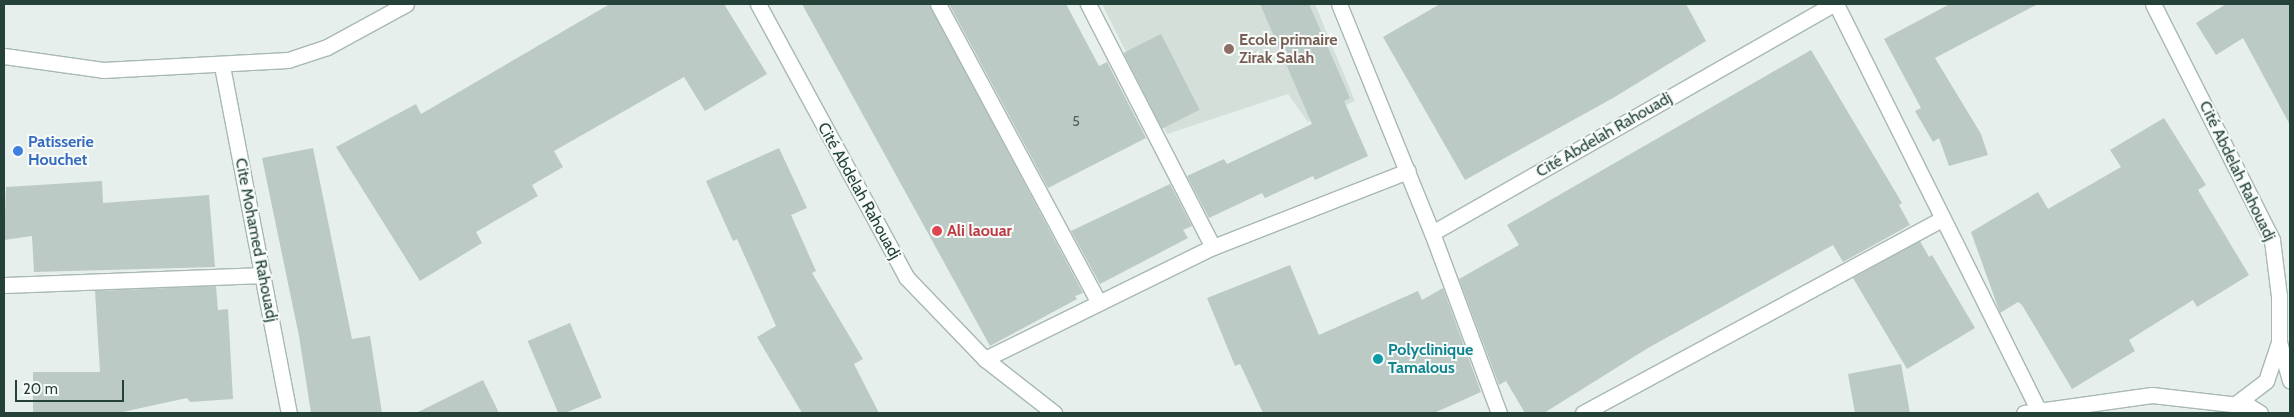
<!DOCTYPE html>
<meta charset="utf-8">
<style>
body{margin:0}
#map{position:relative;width:2294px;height:417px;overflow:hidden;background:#e6efeb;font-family:Cabin,sans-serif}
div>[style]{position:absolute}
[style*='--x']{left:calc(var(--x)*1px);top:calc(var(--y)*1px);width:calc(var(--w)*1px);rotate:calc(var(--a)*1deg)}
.built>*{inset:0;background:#d4dfda}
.building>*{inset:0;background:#bbcac4;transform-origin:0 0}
.roads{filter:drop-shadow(1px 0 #a8b8b2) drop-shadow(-1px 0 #a8b8b2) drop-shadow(0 1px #a8b8b2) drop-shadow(0 -1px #a8b8b2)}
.minor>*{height:15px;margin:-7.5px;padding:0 7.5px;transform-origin:7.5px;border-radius:7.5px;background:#fff}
.secondary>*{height:15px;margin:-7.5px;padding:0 7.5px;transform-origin:7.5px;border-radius:7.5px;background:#fff}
.dots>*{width:14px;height:14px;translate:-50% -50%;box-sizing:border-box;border:2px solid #f7fbf9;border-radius:50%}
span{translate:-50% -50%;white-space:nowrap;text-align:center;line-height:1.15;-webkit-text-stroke:4px #f7fbf9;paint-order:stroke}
.number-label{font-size:14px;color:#4a645c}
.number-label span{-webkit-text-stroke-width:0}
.education-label{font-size:16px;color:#785e54;font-weight:700}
.left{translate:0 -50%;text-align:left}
.street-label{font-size:16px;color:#24423a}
.shop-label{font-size:16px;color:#366cbe;font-weight:700}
.health-label{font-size:16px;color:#be3a42;font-weight:700}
.culture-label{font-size:16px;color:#0d838f;font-weight:700}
.frame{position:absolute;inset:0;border:5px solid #24423a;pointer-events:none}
.scale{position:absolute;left:15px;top:380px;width:109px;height:22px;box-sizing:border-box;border:2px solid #24423a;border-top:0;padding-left:6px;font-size:15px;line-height:18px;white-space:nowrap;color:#24423a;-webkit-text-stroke:4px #f7fbf9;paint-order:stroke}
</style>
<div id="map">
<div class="built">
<div style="clip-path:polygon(1102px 4px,1315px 4px,1355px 101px,1308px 122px,1288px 94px,1167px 134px)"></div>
</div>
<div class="building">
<div style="clip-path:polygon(610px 4px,724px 4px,767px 74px,705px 111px,684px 77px,554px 151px,563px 167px,532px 185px,538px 196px,476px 232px,482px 243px,420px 281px,336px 147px,416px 104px,421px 114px)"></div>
<div style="clip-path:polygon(802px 4px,929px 4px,1083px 293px,1075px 296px,1077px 299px,990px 346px)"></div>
<div style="clip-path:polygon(949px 4px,1066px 4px,1099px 66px,1107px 62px,1146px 138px,1048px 188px)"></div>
<div style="clip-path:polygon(1260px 4px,1309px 4px,1350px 98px,1344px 101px,1368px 156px,1315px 180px,1313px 176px,1265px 198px,1262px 193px,1209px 218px,1187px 176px,1224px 159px,1227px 164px,1312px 124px)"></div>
<div style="clip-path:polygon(1440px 4px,1686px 4px,1706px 41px,1613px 98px,1465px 180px,1383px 37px)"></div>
<div style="clip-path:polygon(1950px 4px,2038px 4px,1935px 58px,1981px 134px,1988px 155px,1949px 166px,1939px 138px,1933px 142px,1915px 111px,1921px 108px,1884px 39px)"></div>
<div style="clip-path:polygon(2226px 4px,2290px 4px,2290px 125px,2243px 38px,2216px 55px,2196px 23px)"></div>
<div style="left:1161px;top:34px;width:85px;height:42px;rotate:63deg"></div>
<div style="clip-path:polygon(1811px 50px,1902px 203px,1899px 205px,1910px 225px,1843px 262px,1833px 245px,1648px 348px,1544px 413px,1525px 413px,1506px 381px,1499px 385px,1459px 279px,1519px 245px,1507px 225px)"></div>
<div style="clip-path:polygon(2164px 118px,2206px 185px,2198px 190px,2249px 275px,2197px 307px,2193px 300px,2129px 340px,2135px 351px,2072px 389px,2022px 305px,2018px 302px,2000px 313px,1971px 232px,2038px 192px,2048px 209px,2121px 167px,2110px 150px)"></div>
<div style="clip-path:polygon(313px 148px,352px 339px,370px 336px,382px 413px,311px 413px,299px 336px,262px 158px)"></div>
<div style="clip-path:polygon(779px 148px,807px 208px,791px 215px,816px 271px,812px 273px,863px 359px,854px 364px,879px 413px,802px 413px,757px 337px,776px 326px,737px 239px,733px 241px,706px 181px)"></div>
<div style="clip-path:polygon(102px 181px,103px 203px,209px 195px,215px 267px,34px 272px,32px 236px,4px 240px,6px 187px)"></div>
<div style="clip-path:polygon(1170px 184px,1192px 226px,1183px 230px,1188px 238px,1100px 284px,1071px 231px)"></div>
<div style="clip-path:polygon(1920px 241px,1929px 257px,1932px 255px,1975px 328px,1907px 369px,1853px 278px)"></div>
<div style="clip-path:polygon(1290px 265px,1319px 335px,1418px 291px,1422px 300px,1443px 288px,1481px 392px,1434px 413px,1263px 413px,1240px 364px,1235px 366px,1207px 298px)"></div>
<div style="clip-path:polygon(216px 286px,218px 310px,228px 309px,233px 399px,190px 402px,187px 398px,118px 413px,33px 413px,33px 372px,100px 372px,95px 291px)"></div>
<div style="left:570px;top:323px;width:81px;height:46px;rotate:67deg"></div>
<div style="clip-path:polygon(1901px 364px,1910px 413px,1855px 413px,1848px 374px)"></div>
<div style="clip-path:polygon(483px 380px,499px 413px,416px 413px)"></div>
</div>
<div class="roads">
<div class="minor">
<div style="--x:758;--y:4;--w:311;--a:61.5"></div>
<div style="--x:906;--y:277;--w:114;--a:46.1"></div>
<div style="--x:985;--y:359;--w:88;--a:38"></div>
<div style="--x:938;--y:4;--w:337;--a:61.7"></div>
<div style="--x:1088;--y:4;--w:273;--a:62.8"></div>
<div style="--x:1339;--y:4;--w:247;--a:67.9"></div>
<div style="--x:1432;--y:233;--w:462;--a:-29.7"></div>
<div style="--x:1836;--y:4;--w:453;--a:63.5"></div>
<div style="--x:2153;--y:4;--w:264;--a:63.2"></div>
<div style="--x:2272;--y:240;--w:56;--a:82.9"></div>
<div style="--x:2279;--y:296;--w:46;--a:90"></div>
<div style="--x:2279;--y:342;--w:41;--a:108.4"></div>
<div style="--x:2266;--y:381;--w:39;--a:143"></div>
<div style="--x:222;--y:66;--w:353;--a:79.1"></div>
<div style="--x:1432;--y:233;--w:192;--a:69.6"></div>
<div style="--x:4;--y:285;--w:259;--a:-2.2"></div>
<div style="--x:2279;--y:342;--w:40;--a:74"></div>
<div style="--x:985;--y:359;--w:254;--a:-26.2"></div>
<div style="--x:1213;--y:247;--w:209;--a:-21.3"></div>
<div style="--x:1583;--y:413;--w:409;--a:-28.4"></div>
<div style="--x:2024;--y:413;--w:129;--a:-8"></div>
<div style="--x:2152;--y:395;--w:98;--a:6.5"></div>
<div style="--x:2249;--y:406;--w:13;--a:32"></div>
</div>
<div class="secondary">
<div style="--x:4;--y:56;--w:100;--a:8"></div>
<div style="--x:103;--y:70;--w:185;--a:-3.1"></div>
<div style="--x:288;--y:60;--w:41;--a:-18.4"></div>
<div style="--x:327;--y:47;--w:90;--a:-28.6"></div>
</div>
</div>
<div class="dots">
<div style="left:1229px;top:49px;background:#8d6e63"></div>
<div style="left:18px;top:151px;background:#3f7fe0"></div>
<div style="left:937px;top:231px;background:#e0444e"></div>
<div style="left:1378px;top:359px;background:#0f9aa8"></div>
</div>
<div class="number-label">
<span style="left:1076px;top:121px">5</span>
</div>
<div class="education-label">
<span class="left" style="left:1239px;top:49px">Ecole primaire<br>Zirak Salah</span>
</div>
<div class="street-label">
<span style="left:1604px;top:135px;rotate:-30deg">Cité Abdelah Rahouadj</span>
<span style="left:2237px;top:171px;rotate:64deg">Cité Abdelah Rahouadj</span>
<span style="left:859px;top:191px;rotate:61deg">Cité Abdelah Rahouadj</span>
<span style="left:256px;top:240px;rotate:79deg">Cite Mohamed Rahouadj</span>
</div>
<div class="shop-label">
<span class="left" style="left:28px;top:151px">Patisserie<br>Houchet</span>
</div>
<div class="health-label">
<span class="left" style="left:947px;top:231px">Ali laouar</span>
</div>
<div class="culture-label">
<span class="left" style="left:1388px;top:359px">Polyclinique<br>Tamalous</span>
</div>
<div class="frame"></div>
<div class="scale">20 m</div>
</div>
